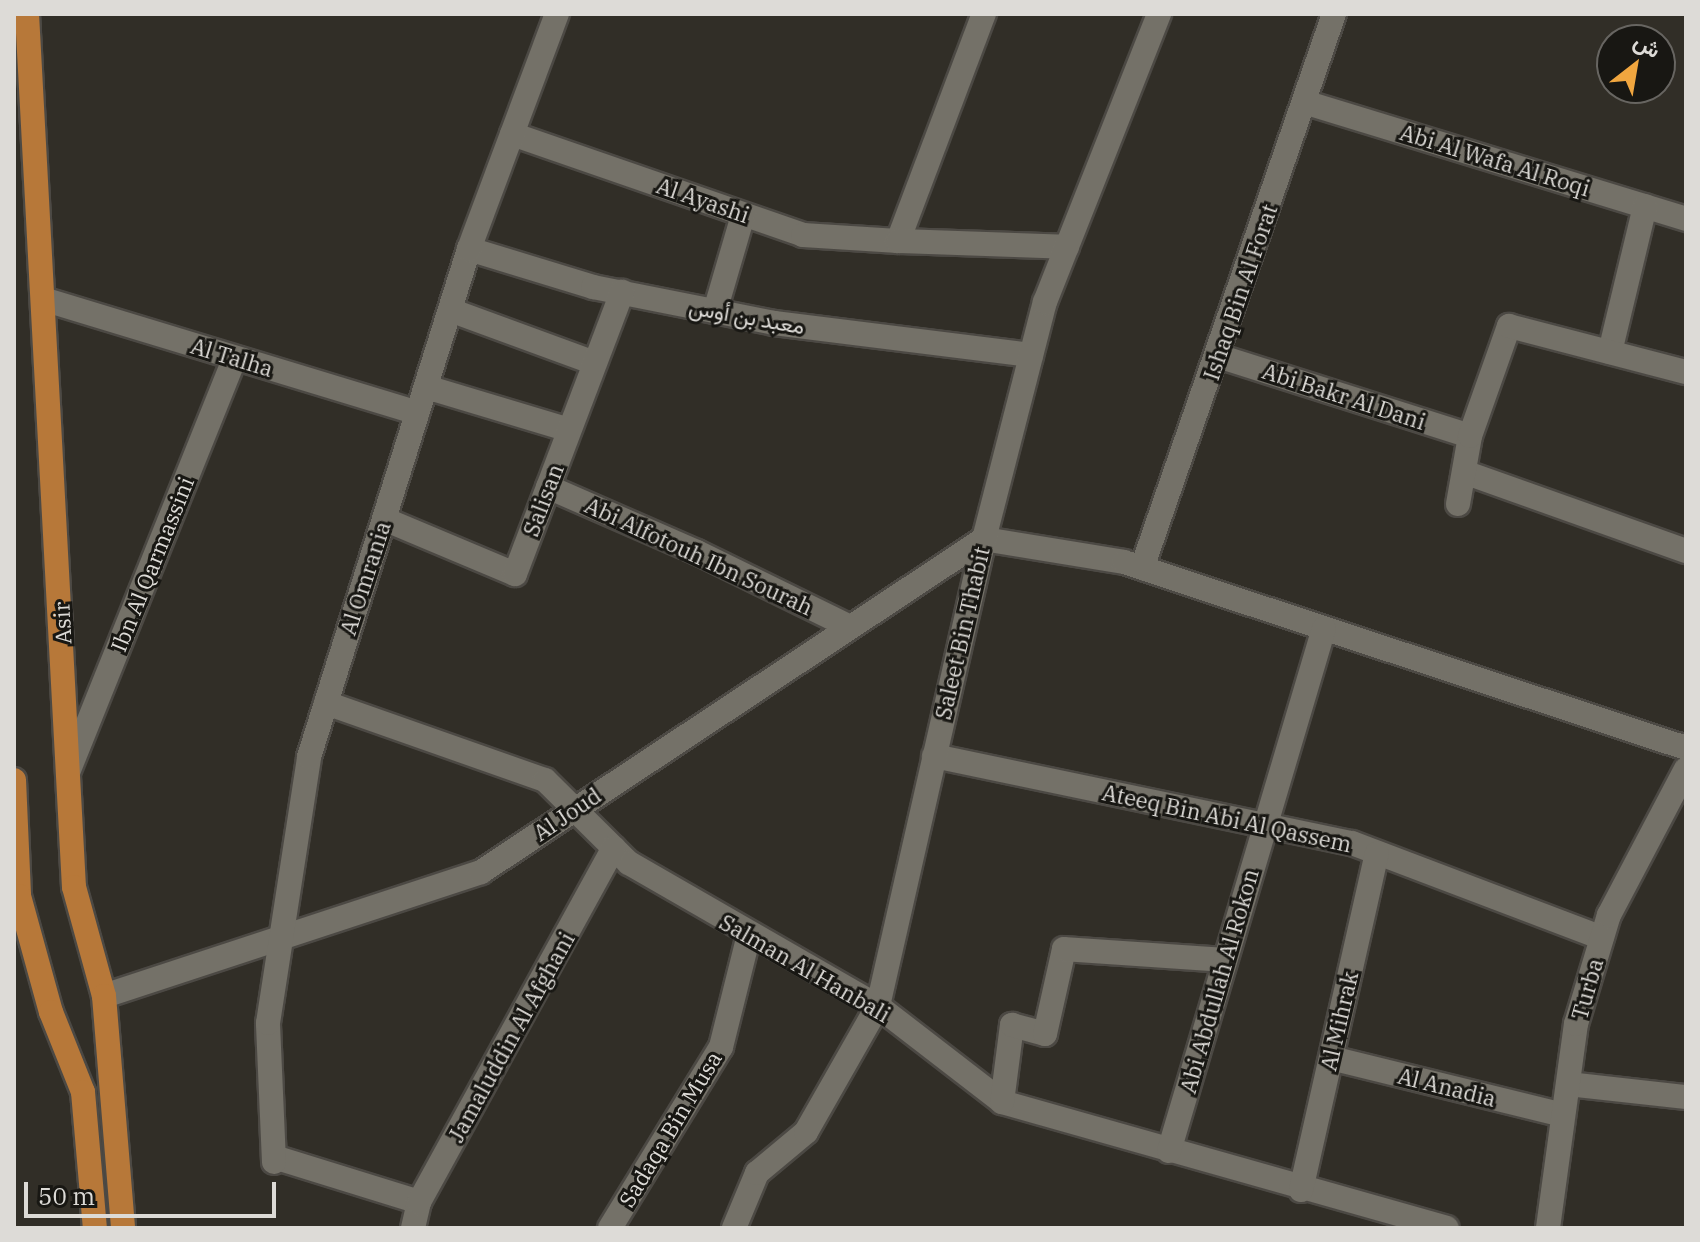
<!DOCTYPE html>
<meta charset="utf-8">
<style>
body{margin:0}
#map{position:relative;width:1700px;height:1242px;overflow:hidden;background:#312e27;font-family:"IBM Plex Serif",Vazirmatn,serif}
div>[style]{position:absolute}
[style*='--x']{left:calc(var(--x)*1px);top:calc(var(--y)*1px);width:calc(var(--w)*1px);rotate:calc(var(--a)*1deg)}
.roads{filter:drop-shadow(2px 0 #4c4944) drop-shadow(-2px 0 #4c4944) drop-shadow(0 2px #4c4944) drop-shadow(0 -2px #4c4944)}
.minor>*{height:24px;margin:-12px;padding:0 12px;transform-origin:12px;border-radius:12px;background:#747168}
.major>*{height:24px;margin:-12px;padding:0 12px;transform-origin:12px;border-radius:12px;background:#b77839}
span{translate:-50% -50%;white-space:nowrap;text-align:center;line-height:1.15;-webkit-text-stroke:6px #181713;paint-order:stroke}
.street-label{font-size:22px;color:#dddbd7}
.frame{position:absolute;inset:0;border:16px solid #dddbd7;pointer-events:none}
.north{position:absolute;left:1596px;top:24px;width:80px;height:80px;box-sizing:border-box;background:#181713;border:2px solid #676561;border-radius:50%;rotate:31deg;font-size:22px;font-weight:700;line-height:32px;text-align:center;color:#dddbd7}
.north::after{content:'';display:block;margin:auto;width:28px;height:36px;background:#f0a63f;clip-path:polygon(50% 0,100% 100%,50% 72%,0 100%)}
.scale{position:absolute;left:24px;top:1182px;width:252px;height:36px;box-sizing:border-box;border:4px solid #dddbd7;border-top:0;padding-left:10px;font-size:24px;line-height:28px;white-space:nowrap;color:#dddbd7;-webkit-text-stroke:6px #181713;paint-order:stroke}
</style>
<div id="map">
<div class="roads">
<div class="minor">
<div style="--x:1304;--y:102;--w:400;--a:17"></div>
<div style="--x:512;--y:134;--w:308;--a:19.1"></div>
<div style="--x:803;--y:235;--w:95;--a:3.6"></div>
<div style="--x:898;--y:241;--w:243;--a:-69.3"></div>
<div style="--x:898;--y:241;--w:169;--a:2"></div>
<div style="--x:469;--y:249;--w:130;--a:17"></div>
<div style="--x:593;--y:287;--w:185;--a:11.2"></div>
<div style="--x:774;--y:323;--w:259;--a:7.1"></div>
<div style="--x:46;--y:300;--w:388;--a:16.9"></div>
<div style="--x:450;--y:310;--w:154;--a:20.1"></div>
<div style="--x:715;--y:311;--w:100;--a:-73.7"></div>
<div style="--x:1610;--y:352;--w:150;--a:-76.5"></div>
<div style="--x:1218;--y:356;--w:264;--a:17.6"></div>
<div style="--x:426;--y:387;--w:149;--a:16.7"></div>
<div style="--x:1464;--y:472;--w:236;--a:19.6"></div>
<div style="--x:548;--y:487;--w:163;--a:23.6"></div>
<div style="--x:697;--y:552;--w:170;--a:26.1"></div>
<div style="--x:1458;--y:504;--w:69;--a:-80"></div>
<div style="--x:1470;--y:436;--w:117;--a:-70.5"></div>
<div style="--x:1509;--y:326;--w:183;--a:14.6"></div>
<div style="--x:384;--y:519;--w:142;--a:22.8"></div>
<div style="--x:515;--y:574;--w:302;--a:-69.2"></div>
<div style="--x:1142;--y:568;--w:586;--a:-70.89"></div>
<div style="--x:326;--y:703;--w:232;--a:19.4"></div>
<div style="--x:545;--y:780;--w:118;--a:44.7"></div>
<div style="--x:629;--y:863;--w:287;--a:29.9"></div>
<div style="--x:878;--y:1006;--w:157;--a:37.7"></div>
<div style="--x:1002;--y:1102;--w:462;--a:15.8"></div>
<div style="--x:934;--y:756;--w:427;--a:11.8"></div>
<div style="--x:1352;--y:843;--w:267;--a:20.8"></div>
<div style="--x:69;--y:770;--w:444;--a:-68.1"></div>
<div style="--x:104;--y:996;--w:397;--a:-18.2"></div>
<div style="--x:481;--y:872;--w:603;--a:-33.51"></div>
<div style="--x:984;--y:539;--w:142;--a:9.3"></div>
<div style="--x:1124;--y:562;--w:592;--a:18.31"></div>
<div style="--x:1331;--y:1058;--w:239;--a:13.8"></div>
<div style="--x:1568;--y:1084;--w:119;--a:6.3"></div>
<div style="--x:1002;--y:1102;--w:78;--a:-82.6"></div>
<div style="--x:1012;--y:1025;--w:34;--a:15"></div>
<div style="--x:1045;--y:1034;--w:87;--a:-77.4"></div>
<div style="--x:1064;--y:949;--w:161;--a:3.9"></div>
<div style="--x:1169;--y:1151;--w:545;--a:-73.49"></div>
<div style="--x:274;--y:1157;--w:152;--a:17.2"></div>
<div style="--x:274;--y:1162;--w:139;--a:-92.5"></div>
<div style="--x:268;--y:1023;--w:269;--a:-81.2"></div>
<div style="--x:309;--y:757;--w:533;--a:-72.52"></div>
<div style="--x:469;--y:249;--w:251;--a:-69.5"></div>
<div style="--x:1301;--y:1190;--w:345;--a:-77.3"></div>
<div style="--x:413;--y:1228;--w:27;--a:-77"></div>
<div style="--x:419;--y:1202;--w:404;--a:-61.2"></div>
<div style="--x:610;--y:1228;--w:212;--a:-58.5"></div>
<div style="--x:721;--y:1047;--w:115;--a:-76"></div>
<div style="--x:734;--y:1228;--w:60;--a:-67.3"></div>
<div style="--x:757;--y:1173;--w:64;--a:-39.9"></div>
<div style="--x:806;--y:1132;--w:145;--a:-60.3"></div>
<div style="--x:878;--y:1006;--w:479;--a:-77.2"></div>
<div style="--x:984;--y:539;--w:245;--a:-75.6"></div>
<div style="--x:1045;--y:302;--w:310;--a:-68.4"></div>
<div style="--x:1548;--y:1228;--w:206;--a:-82.2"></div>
<div style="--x:1576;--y:1024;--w:114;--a:-73.2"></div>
<div style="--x:1609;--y:915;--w:165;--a:-62.2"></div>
</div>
<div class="major">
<div style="--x:27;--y:14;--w:874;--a:86.92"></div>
<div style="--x:74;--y:887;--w:113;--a:74.6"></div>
<div style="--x:104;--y:996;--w:233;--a:85.3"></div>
<div style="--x:14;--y:780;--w:116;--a:87.5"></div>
<div style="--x:19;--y:896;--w:120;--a:74.6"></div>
<div style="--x:51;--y:1012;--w:86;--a:68.2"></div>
<div style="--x:83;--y:1092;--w:137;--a:85"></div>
</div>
</div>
<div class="street-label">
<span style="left:1495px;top:160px;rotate:17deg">Abi Al Wafa Al Roqi</span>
<span style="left:703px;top:200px;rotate:19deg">Al Ayashi</span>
<span style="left:1240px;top:292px;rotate:-71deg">Ishaq Bin Al Forat</span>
<span style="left:747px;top:316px;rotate:10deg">معبد بن أوس</span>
<span style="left:232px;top:357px;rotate:17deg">Al Talha</span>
<span style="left:1344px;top:396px;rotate:18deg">Abi Bakr Al Dani</span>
<span style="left:543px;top:500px;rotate:-69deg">Salisan</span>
<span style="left:699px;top:556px;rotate:25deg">Abi Alfotouh Ibn Sourah</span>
<span style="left:152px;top:564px;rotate:-68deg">Ibn Al Qarmassini</span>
<span style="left:365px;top:578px;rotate:-72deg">Al Omrania</span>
<span style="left:62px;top:623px;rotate:-93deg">Asir</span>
<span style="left:962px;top:633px;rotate:-77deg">Saleet Bin Thabit</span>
<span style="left:567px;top:814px;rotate:-34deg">Al Joud</span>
<span style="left:1227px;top:818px;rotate:12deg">Ateeq Bin Abi Al Qassem</span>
<span style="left:805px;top:968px;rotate:30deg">Salman Al Hanbali</span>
<span style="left:1219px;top:981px;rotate:-74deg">Abi Abdullah Al Rokon</span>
<span style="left:1587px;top:989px;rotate:-74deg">Turba</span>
<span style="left:1339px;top:1021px;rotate:-77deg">Al Mihrak</span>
<span style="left:511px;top:1037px;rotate:-61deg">Jamaluddin Al Afghani</span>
<span style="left:1447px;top:1087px;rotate:14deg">Al Anadia</span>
<span style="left:670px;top:1129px;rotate:-59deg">Sadaqa Bin Musa</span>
</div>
<div class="frame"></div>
<div class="north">ش</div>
<div class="scale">50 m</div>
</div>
